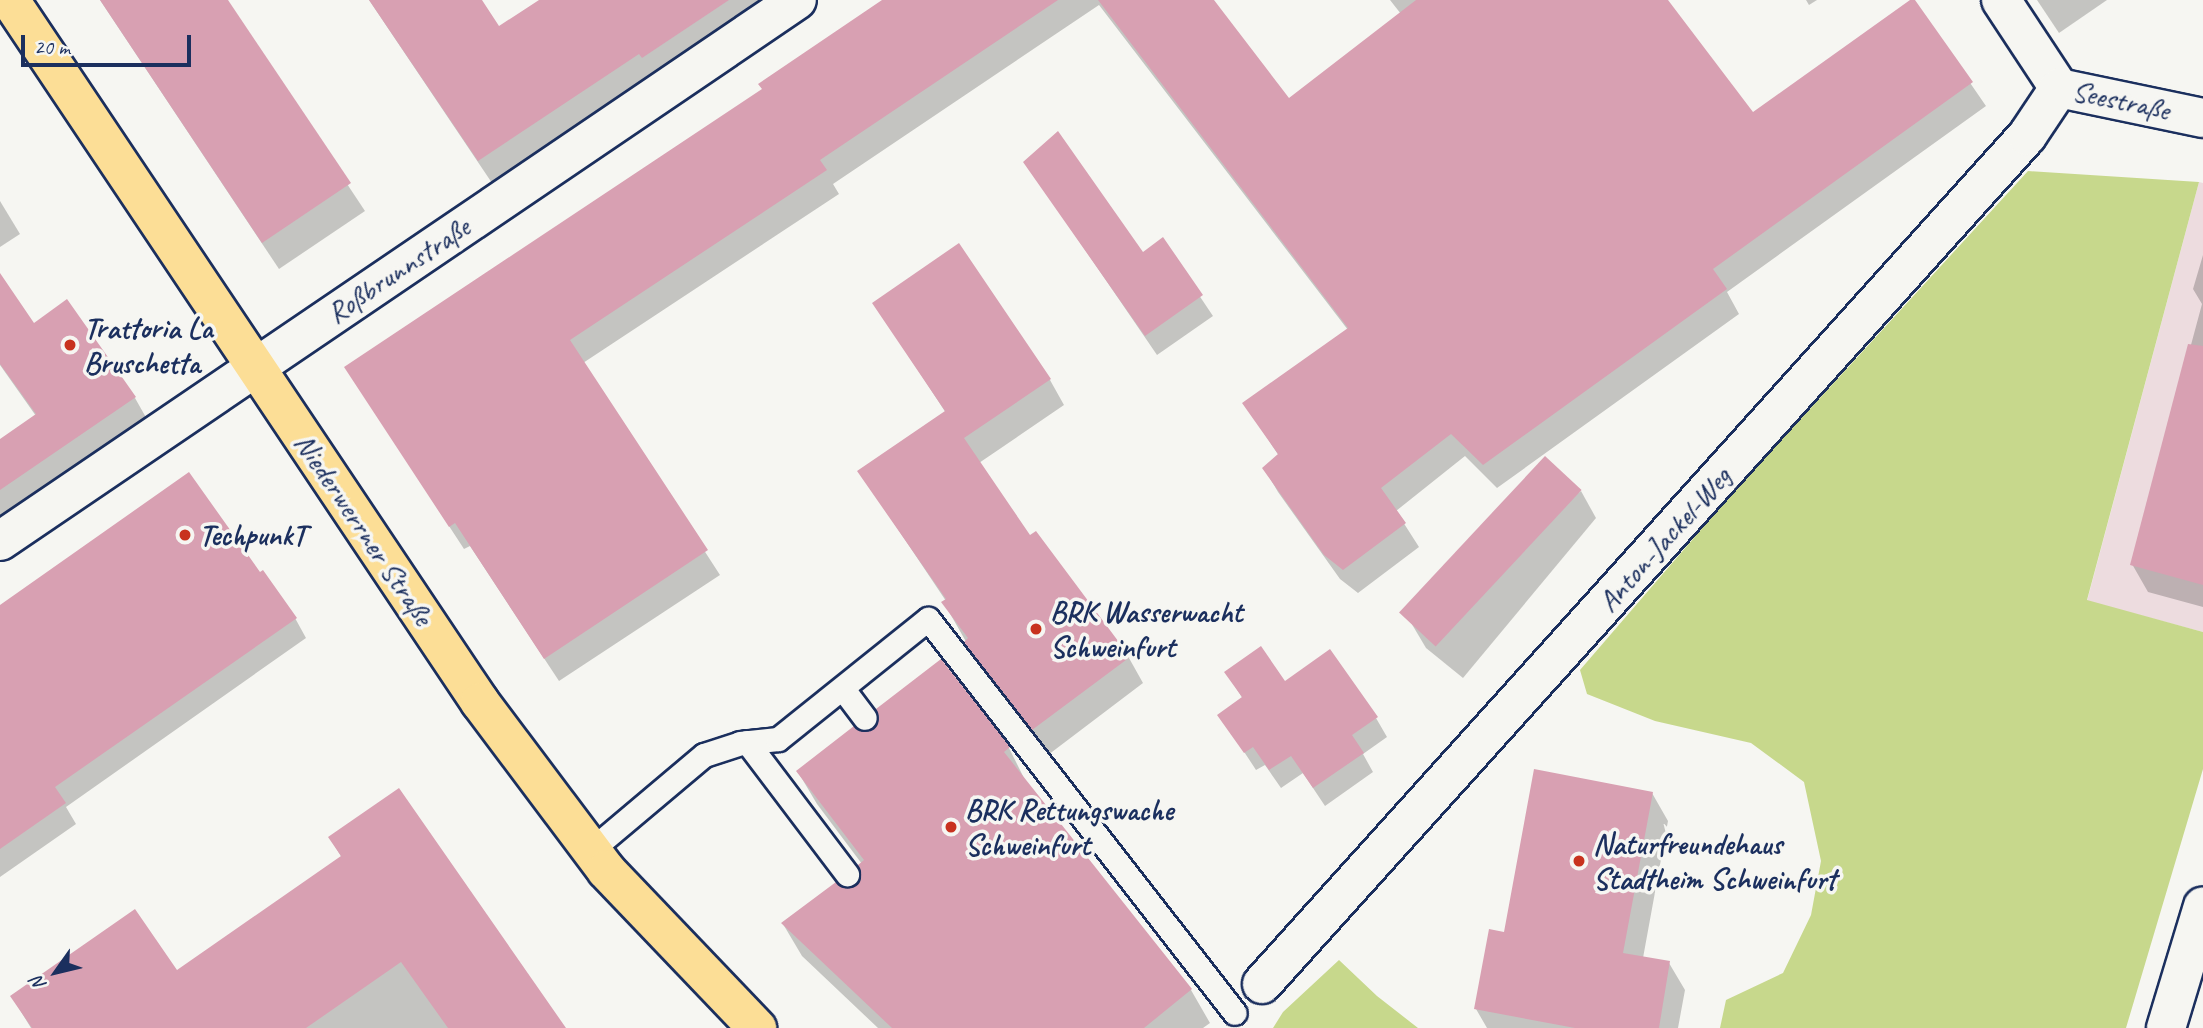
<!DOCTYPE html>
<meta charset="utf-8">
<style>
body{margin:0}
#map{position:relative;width:2203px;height:1028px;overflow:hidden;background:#f6f6f2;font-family:Caveat,sans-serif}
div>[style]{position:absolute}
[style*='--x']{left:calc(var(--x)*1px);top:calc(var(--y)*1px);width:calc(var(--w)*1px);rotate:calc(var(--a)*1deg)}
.built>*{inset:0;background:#eddcdf}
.green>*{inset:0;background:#c7d88c}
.shadow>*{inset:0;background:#0003}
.building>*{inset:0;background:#d8a0b2;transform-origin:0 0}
.roads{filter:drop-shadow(2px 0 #1b2f5e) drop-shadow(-2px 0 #1b2f5e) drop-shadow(0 2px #1b2f5e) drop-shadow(0 -2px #1b2f5e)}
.lane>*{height:23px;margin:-11.5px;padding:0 11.5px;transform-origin:11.5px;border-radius:11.5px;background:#f6f6f2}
.street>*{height:38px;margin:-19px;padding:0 19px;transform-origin:19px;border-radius:19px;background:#f6f6f2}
.primary>*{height:38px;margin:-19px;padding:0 19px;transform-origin:19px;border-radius:19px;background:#fcde96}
.dots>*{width:19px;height:19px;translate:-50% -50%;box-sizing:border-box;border:4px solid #f6f6f2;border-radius:50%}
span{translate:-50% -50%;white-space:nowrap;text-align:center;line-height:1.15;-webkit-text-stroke:7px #f6f6f2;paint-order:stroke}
.street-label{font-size:30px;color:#1b2f5e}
.poi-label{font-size:30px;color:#1b2f5e;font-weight:700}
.left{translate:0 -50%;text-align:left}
.north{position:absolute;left:21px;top:937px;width:70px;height:70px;-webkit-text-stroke:5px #f6f6f2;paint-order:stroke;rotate:236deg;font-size:19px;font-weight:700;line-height:28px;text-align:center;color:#1b2f5e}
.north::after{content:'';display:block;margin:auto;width:24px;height:32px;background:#1b2f5e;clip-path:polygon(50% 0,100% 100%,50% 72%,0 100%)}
.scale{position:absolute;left:21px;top:35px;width:170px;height:32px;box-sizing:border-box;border:4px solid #1b2f5e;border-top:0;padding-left:9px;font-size:21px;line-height:24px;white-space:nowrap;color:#1b2f5e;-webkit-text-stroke:5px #f6f6f2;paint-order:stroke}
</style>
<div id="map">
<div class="built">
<div style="clip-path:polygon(2199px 182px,2203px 183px,2203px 632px,2087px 601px)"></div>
</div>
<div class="green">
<div style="clip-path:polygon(2028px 171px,2199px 182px,2087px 600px,2203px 632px,2203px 769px,2126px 1028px,1720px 1028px,1726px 1000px,1783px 973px,1811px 915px,1821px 861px,1804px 782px,1751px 743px,1655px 721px,1587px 694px,1580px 670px,1730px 496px)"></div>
<div style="clip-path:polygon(1339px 960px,1377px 996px,1418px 1028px,1273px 1028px,1283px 1012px)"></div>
</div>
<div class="shadow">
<div style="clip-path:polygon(100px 0,225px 0,365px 211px,279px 269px)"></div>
<div style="clip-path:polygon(369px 0,479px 0,499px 29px,542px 0,775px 0,653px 75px,492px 183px)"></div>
<div style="clip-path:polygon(886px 0,1212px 0,1289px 100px,1401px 14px,1390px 0,1666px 0,1753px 114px,1913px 0,1986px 106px,1727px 292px,1739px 314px,1497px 488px,1465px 456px,1396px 511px,1419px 547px,1358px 593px,1340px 579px,1278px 492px,1264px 468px,1279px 456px,1245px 404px,1348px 330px,1099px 5px,833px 184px,839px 194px,583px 363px,720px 575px,559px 681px,470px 546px,464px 549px,346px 368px,764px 90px)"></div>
<div style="clip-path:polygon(1806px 0,1817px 0,1809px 5px)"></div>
<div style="clip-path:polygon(2037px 0,2107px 0,2059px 33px)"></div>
<div style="clip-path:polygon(1025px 162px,1142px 254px,1162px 240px,1213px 316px,1157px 355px)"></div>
<div style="clip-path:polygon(0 201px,20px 234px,0 247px)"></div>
<div style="clip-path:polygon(2203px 255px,2203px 607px,2148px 592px,2132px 564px,2202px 304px,2193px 289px)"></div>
<div style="clip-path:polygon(0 276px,33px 325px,135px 398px,148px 421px,0 522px,0 441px,36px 416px,0 365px)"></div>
<div style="clip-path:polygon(874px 303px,1050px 380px,1064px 405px,979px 463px,1030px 538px,1129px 658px,1143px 683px,1048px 755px,981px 668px,944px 603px,946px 601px,859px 471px,946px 413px)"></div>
<div style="clip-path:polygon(1581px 491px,1596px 518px,1463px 678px,1426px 648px,1410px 621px)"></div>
<div style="clip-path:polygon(259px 575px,295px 618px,306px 638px,66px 807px,76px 824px,0 877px,0 607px)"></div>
<div style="clip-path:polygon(1226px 672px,1284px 684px,1376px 718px,1387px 737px,1363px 754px,1373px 772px,1325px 806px,1303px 773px,1281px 788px,1265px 765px,1256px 770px,1220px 715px,1243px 699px)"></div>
<div style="clip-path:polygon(866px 734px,1009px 748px,1026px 782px,1191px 990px,1210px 1023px,1203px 1028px,878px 1028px,802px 956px,783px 924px,836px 884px,848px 890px,861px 881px,862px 864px,817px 804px,798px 772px)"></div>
<div style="clip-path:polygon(1652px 793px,1668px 821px,1643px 958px,1669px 963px,1685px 990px,1678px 1028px,1487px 1028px,1476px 1009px,1506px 934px)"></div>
<div style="clip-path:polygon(330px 838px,565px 1028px,31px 1028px,12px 997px,177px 972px,342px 858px)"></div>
</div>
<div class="building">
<div style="clip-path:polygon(100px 0,228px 0,351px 183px,262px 243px)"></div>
<div style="clip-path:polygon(369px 0,482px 0,499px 26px,539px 0,729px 0,642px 58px,639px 54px,478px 161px)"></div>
<div style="clip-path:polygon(882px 0,1058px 0,820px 160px,827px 170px,570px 340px,708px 550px,544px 659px,455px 523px,449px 527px,344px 367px,762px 89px,758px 84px)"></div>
<div style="clip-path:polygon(1098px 0,1214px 0,1289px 98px,1416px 0,1668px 0,1753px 112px,1910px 0,1915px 0,1973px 82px,1713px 269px,1727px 289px,1483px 465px,1451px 434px,1381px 488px,1406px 523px,1343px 570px,1324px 555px,1262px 468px,1278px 454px,1242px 403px,1348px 328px)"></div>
<div style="clip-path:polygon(1058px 131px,1143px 252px,1163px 237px,1203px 295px,1145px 336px,1023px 162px)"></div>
<div style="clip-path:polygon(959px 243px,1051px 379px,964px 438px,1030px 535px,1036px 531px,1130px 657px,1032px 730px,964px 642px,968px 638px,941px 602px,946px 599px,857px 471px,945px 411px,872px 303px)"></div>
<div style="clip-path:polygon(0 273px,34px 323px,67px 299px,136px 397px,0 490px,0 439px,36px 414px,0 364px)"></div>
<div style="clip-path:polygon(2188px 344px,2203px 346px,2203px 585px,2130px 565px)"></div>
<div style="left:1545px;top:456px;width:50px;height:214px;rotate:43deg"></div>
<div style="clip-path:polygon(189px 472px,260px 572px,263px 570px,297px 618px,55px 787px,66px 803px,0 849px,0 605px)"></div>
<div style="clip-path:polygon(1261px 646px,1285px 681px,1330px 649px,1378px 717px,1352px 735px,1364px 753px,1313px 788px,1291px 756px,1269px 770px,1253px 747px,1244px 753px,1217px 715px,1242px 697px,1224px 672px)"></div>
<div style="clip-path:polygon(941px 659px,1010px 747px,1004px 752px,1192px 989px,1144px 1028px,892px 1028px,781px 923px,836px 882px,842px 887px,855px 886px,860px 879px,858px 865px,864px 860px,796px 771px,854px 726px,866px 732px,874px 729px,879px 717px,876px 709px)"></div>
<div style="clip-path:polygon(1534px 769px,1653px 792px,1623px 953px,1670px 961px,1659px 1028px,1575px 1028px,1474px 1009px,1489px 929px,1504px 932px)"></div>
<div style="clip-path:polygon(399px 788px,566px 1028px,448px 1028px,401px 962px,306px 1028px,32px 1028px,10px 996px,135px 909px,177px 970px,341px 856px,328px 837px)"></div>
</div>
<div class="roads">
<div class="lane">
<div style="--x:843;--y:689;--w:36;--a:53"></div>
<div style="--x:747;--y:742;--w:166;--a:52.9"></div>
<div style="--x:591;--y:850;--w:148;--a:-40.1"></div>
<div style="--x:704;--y:755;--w:38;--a:-18"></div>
<div style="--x:740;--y:743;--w:38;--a:-6"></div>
<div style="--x:778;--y:739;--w:192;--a:-38.7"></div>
<div style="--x:928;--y:619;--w:499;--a:52.1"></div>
</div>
<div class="street">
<div style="--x:2001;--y:0;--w:105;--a:56.6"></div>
<div style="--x:2059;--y:88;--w:147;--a:11.8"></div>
<div style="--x:0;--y:541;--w:963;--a:-34.17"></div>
<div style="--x:1262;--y:984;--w:1142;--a:-47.95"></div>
<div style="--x:2027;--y:136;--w:58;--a:-56.3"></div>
<div style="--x:2166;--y:1028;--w:127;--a:-73.1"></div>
</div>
<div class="primary">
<div style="--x:10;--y:0;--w:845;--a:56.2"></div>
<div style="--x:480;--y:702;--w:210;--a:53.1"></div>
<div style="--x:606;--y:870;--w:219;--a:46.3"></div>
</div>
</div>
<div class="dots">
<div style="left:70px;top:345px;background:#c8321e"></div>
<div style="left:185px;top:535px;background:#c8321e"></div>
<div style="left:1036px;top:629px;background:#c8321e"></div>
<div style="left:951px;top:827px;background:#c8321e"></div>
<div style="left:1579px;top:861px;background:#c8321e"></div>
</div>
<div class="street-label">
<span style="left:2121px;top:100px;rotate:12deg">Seestraße</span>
<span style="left:398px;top:270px;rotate:-34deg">Roßbrunnstraße</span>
<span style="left:364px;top:529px;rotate:56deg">Niederwerrner Straße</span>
<span style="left:1664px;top:539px;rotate:-48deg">Anton-Jackel-Weg</span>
</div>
<div class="poi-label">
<span class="left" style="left:84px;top:345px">Trattoria La<br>Bruschetta</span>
<span class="left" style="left:199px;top:535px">TechpunkT</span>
<span class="left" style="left:1050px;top:629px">BRK Wasserwacht<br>Schweinfurt</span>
<span class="left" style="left:965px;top:827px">BRK Rettungswache<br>Schweinfurt</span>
<span class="left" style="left:1593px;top:861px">Naturfreundehaus<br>Stadtheim Schweinfurt</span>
</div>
<div class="north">N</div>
<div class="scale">20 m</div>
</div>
